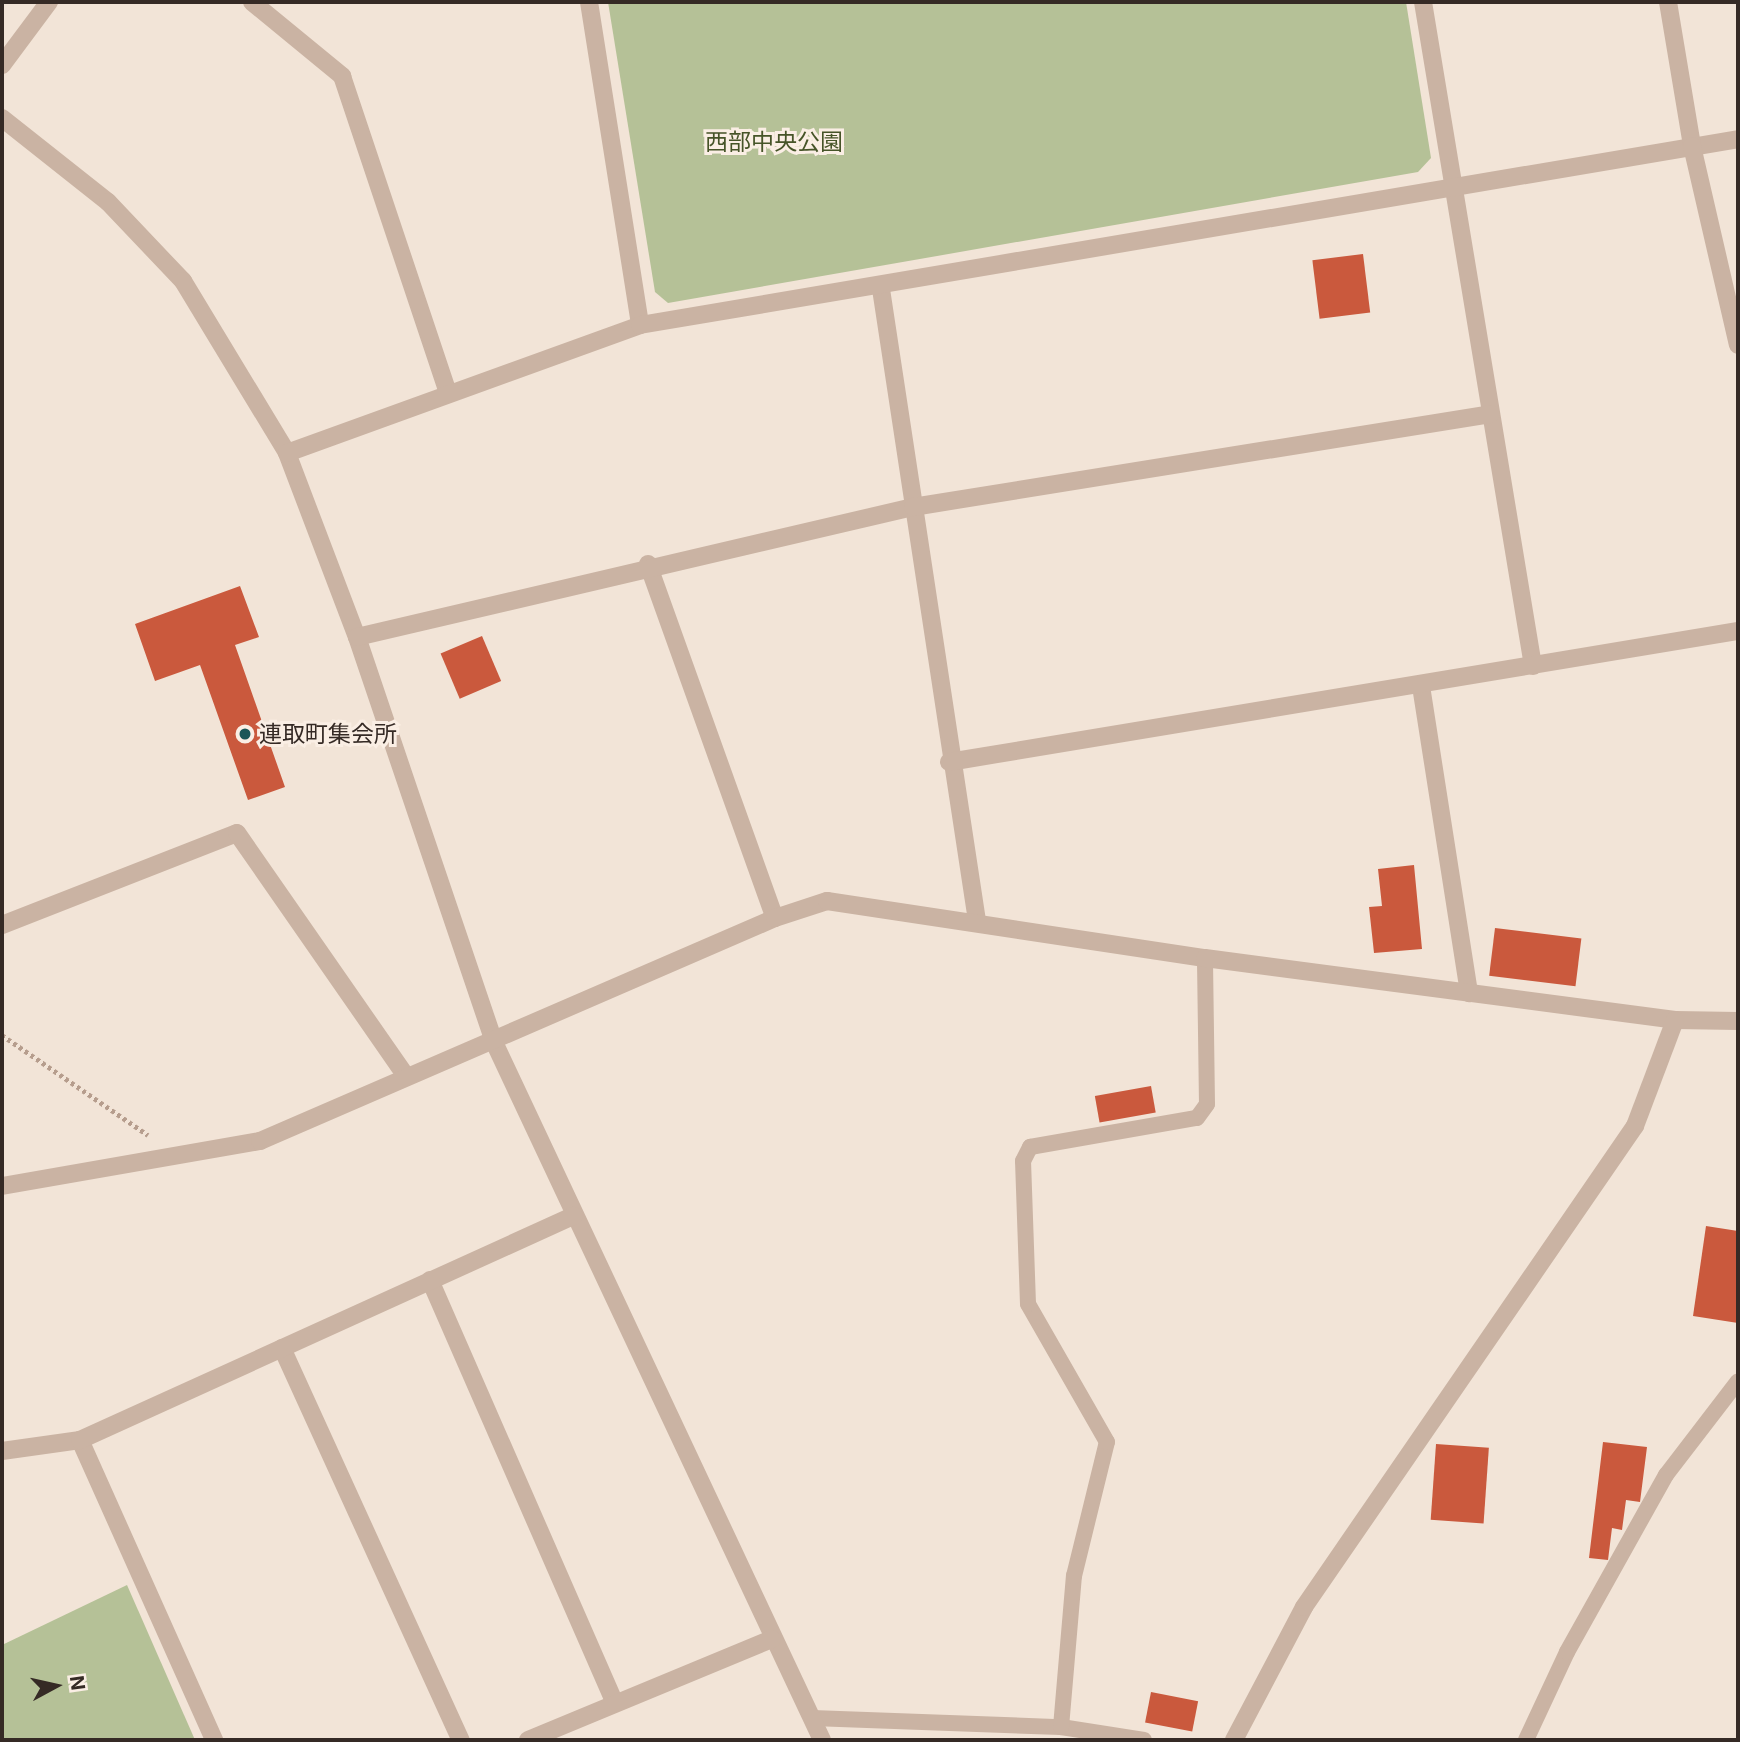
<!DOCTYPE html>
<meta charset="utf-8">
<style>
body{margin:0}
#map{position:relative;width:1740px;height:1742px;overflow:hidden;background:#f2e4d7;font-family:Inter,"Noto Sans JP",sans-serif}
div>[style]{position:absolute}
[style*='--x']{left:calc(var(--x)*1px);top:calc(var(--y)*1px);width:calc(var(--w)*1px);rotate:calc(var(--a)*1deg)}
.green>*{inset:0;background:#b5c197}
.building>*{inset:0;background:#ca593d;transform-origin:0 0}
.path>*{height:4.5px;margin-top:-2.25px;transform-origin:0;background:repeating-linear-gradient(90deg,#b69d8d 0 3.5px,transparent 0 7px)}
.service>*{height:16px;margin:-8px;padding:0 8px;transform-origin:8px;border-radius:8px;background:#cab3a3}
.minor>*{height:18px;margin:-9px;padding:0 9px;transform-origin:9px;border-radius:9px;background:#cab3a3}
.tertiary>*{height:18px;margin:-9px;padding:0 9px;transform-origin:9px;border-radius:9px;background:#cab3a3}
.dots>*{width:19px;height:19px;translate:-50% -50%;box-sizing:border-box;border:4px solid #faeee4;border-radius:50%}
span{translate:-50% -50%;white-space:nowrap;text-align:center;line-height:1.15;-webkit-text-stroke:6px #faeee4;paint-order:stroke}
.park-label{font-size:23px;color:#465428}
.poi-label{font-size:23px;color:#352a25}
.left{translate:0 -50%;text-align:left}
.frame{position:absolute;inset:0;border:4px solid #352a25;pointer-events:none}
.north{position:absolute;left:21px;top:1651px;width:70px;height:70px;-webkit-text-stroke:5px #faeee4;paint-order:stroke;rotate:82deg;font-size:19px;font-weight:700;line-height:28px;text-align:center;color:#352a25}
.north::after{content:'';display:block;margin:auto;width:24px;height:32px;background:#352a25;clip-path:polygon(50% 0,100% 100%,50% 72%,0 100%)}
</style>
<div id="map">
<div class="green">
<div style="clip-path:polygon(608px 2px,1406px 2px,1431px 158px,1418px 172px,668px 303px,655px 292px)"></div>
<div style="clip-path:polygon(127px 1585px,195px 1740px,2px 1740px,2px 1645px)"></div>
</div>
<div class="building">
<div style="left:1363px;top:254px;width:59px;height:51px;rotate:83deg"></div>
<div style="clip-path:polygon(240px 586px,259px 637px,235px 645px,285px 787px,248px 800px,200px 665px,155px 681px,135px 624px)"></div>
<div style="left:482px;top:636px;width:49px;height:45px;rotate:67deg"></div>
<div style="clip-path:polygon(1414px 865px,1422px 949px,1374px 953px,1369px 907px,1382px 906px,1378px 869px)"></div>
<div style="left:1495px;top:928px;width:87px;height:48px;rotate:7deg"></div>
<div style="left:1151px;top:1086px;width:27px;height:57px;rotate:80deg"></div>
<div style="clip-path:polygon(1706px 1226px,1738px 1231px,1738px 1323px,1693px 1316px)"></div>
<div style="clip-path:polygon(1603px 1442px,1647px 1447px,1640px 1502px,1626px 1500px,1622px 1530px,1612px 1528px,1608px 1560px,1589px 1558px)"></div>
<div style="left:1436px;top:1444px;width:53px;height:76px;rotate:4deg"></div>
<div style="left:1151px;top:1692px;width:48px;height:31px;rotate:11deg"></div>
</div>
<div class="path">
<div style="--x:2;--y:1035;--w:177;--a:34.4"></div>
</div>
<div class="service">
<div style="--x:812;--y:1718;--w:249;--a:2.1"></div>
<div style="--x:1061;--y:1727;--w:84;--a:8.9"></div>
<div style="--x:1061;--y:1727;--w:152;--a:-85.1"></div>
<div style="--x:1074;--y:1576;--w:138;--a:-76.2"></div>
<div style="--x:1107;--y:1442;--w:159;--a:-119.8"></div>
<div style="--x:1028;--y:1304;--w:143;--a:-92"></div>
<div style="--x:1023;--y:1161;--w:16;--a:-63"></div>
<div style="--x:1030;--y:1147;--w:169;--a:-9.9"></div>
<div style="--x:1197;--y:1118;--w:17;--a:-54"></div>
<div style="--x:1207;--y:1104;--w:146;--a:-90.8"></div>
<div style="--x:1526;--y:1740;--w:97;--a:-65"></div>
<div style="--x:1567;--y:1652;--w:203;--a:-60.8"></div>
<div style="--x:1666;--y:1475;--w:118;--a:-52.5"></div>
</div>
<div class="minor">
<div style="--x:252;--y:2;--w:117;--a:39.4"></div>
<div style="--x:342;--y:76;--w:333;--a:71.5"></div>
<div style="--x:589;--y:2;--w:327;--a:81"></div>
<div style="--x:1423;--y:2;--w:673;--a:80.59"></div>
<div style="--x:2;--y:118;--w:135;--a:38.4"></div>
<div style="--x:108;--y:202;--w:109;--a:46.5"></div>
<div style="--x:183;--y:281;--w:201;--a:58.8"></div>
<div style="--x:287;--y:453;--w:197;--a:69.2"></div>
<div style="--x:357;--y:637;--w:428;--a:71.3"></div>
<div style="--x:494;--y:1042;--w:771;--a:64.83"></div>
<div style="--x:881;--y:289;--w:639;--a:81.36"></div>
<div style="--x:287;--y:453;--w:375;--a:-19.9"></div>
<div style="--x:640;--y:325;--w:1114;--a:-9.61"></div>
<div style="--x:648;--y:564;--w:376;--a:70.3"></div>
<div style="--x:357;--y:637;--w:571;--a:-13.16"></div>
<div style="--x:913;--y:507;--w:585;--a:-9.14"></div>
<div style="--x:1421;--y:686;--w:311;--a:81.1"></div>
<div style="--x:949;--y:762;--w:800;--a:-9.43"></div>
<div style="--x:2;--y:925;--w:252;--a:-21.4"></div>
<div style="--x:237;--y:833;--w:295;--a:55.2"></div>
<div style="--x:2;--y:1186;--w:262;--a:-9.9"></div>
<div style="--x:260;--y:1141;--w:561;--a:-23.41"></div>
<div style="--x:775;--y:918;--w:55;--a:-18.1"></div>
<div style="--x:827;--y:901;--w:382;--a:8.6"></div>
<div style="--x:1205;--y:958;--w:474;--a:7.5"></div>
<div style="--x:1675;--y:1020;--w:63;--a:0.9"></div>
<div style="--x:430;--y:1280;--w:459;--a:66.4"></div>
<div style="--x:282;--y:1348;--w:431;--a:65.5"></div>
<div style="--x:80;--y:1440;--w:329;--a:65.9"></div>
<div style="--x:2;--y:1451;--w:79;--a:-8"></div>
<div style="--x:80;--y:1440;--w:542;--a:-24.44"></div>
<div style="--x:528;--y:1740;--w:264;--a:-22.5"></div>
<div style="--x:1234;--y:1740;--w:150;--a:-62.2"></div>
<div style="--x:1304;--y:1607;--w:584;--a:-55.47"></div>
<div style="--x:1635;--y:1126;--w:113;--a:-69.3"></div>
</div>
<div class="tertiary">
<div style="--x:1668;--y:2;--w:146;--a:80.5"></div>
<div style="--x:1692;--y:146;--w:204;--a:77"></div>
<div style="--x:2;--y:65;--w:79;--a:-53.3"></div>
</div>
<div class="dots">
<div style="left:245px;top:734px;background:#1a5657"></div>
</div>
<div class="park-label">
<span style="left:774px;top:142px">西部中央公園</span>
</div>
<div class="poi-label">
<span class="left" style="left:259px;top:734px">連取町集会所</span>
</div>
<div class="frame"></div>
<div class="north">N</div>
</div>
